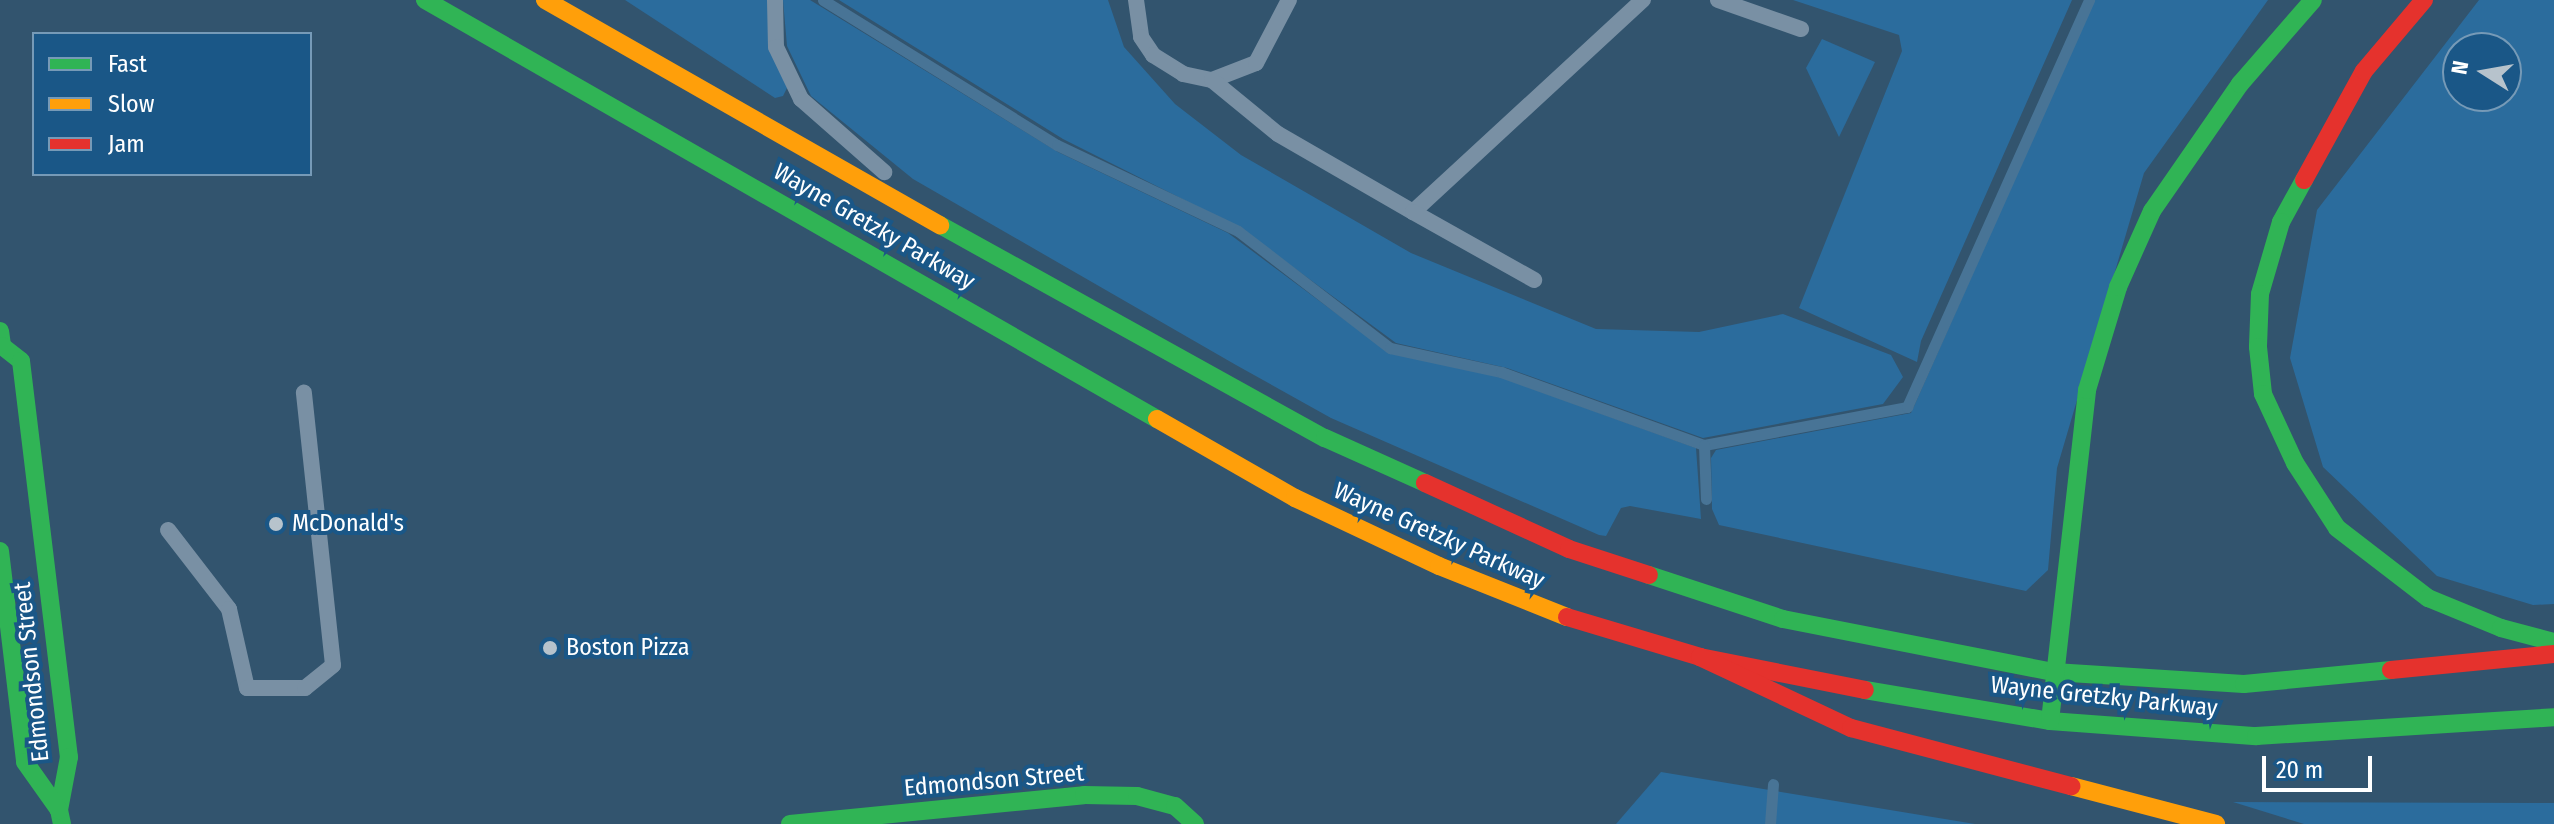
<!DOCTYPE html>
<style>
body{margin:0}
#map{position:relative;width:2554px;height:824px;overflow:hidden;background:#32546e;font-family:"Fira Sans Condensed",sans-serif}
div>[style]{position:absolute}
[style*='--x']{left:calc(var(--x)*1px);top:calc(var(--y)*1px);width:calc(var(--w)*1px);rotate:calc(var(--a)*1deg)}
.green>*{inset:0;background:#2b6c9d}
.stream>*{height:11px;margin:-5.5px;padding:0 5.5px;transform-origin:5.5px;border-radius:5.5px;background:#487496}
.lane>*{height:16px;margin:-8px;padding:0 8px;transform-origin:8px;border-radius:8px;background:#7990a4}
.fast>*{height:18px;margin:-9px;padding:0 9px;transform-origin:9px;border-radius:9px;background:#30b455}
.slow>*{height:18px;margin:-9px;padding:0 9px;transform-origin:9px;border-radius:9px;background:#ff9f0a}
.jam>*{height:18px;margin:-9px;padding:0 9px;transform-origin:9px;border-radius:9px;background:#e5322d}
.dots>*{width:22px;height:22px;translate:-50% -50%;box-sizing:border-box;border:4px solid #1a5787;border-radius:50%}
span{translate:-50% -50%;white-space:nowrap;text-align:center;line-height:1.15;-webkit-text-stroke:8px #1a5787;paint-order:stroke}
.street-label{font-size:24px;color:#fff}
.poi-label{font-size:24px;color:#fff}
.left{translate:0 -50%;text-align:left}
.legend{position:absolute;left:32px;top:32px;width:280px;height:144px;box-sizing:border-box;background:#1a5787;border:2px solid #769ab7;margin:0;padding:10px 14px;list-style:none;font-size:24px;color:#fff}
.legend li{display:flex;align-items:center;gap:16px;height:40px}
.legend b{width:40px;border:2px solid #769ab7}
.north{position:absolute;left:2442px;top:32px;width:80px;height:80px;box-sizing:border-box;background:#1a5787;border:2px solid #769ab7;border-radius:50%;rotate:281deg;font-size:22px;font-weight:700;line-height:32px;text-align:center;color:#fff}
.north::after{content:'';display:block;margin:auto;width:28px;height:36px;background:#b7c3cc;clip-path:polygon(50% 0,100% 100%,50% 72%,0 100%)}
.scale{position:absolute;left:2262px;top:756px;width:110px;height:36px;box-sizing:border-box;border:4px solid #fff;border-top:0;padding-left:10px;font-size:24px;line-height:28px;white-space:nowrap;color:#fff;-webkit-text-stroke:6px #1a5787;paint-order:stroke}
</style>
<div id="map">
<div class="green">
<div style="clip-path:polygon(625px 0,769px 0,787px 88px,783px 96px,775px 98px)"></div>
<div style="clip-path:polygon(783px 0,810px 0,1058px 152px,1228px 233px,1387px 351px,1500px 377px,1696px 448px,1701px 519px,1630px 506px,1621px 508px,1606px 536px,1599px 535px,1331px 418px,1236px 365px,913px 179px,811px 96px,787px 46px)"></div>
<div style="clip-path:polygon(839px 0,1108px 0,1124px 47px,1175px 104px,1241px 155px,1411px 253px,1596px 329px,1699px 332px,1783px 314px,1891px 355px,1903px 377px,1883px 404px,1703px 438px,1507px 368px,1396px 343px,1240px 228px,1063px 139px)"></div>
<div style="clip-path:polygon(1793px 0,2072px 0,1921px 341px,1917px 362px,1799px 308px,1902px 51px,1899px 35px)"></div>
<div style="clip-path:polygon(2094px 0,2268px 0,2144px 173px,2057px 468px,2048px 570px,2026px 591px,1719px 525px,1712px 509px,1711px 458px,1716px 450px,1911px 413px)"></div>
<div style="clip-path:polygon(evenodd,2479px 0,2554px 0,2554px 604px,2533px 605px,2437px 576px,2323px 467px,2290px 358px,2317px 210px,2479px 0,2458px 48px,2506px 48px,2506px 96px,2458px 96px,2458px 48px)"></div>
<div style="clip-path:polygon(1822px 39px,1875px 62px,1839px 137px,1806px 68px)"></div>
<div style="clip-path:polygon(1661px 772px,1975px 824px,1616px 824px)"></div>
<div style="clip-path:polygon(2233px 802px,2554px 803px,2554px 824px,2304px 824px)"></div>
</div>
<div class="stream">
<div style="--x:823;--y:0;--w:275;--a:31.8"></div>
<div style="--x:1057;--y:145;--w:200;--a:25.4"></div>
<div style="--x:1238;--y:231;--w:192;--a:37.6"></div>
<div style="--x:1390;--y:348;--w:114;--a:12.2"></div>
<div style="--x:1501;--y:372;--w:216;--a:19.8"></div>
<div style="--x:1704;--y:445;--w:207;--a:-10.6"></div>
<div style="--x:1907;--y:407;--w:446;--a:-65.9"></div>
<div style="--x:1704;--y:445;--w:54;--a:87.9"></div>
<div style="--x:1770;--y:824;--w:40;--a:-85.7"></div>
</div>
<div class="lane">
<div style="--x:775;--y:0;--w:47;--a:88.8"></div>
<div style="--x:776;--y:47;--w:58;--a:64.3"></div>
<div style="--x:801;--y:99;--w:111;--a:41.3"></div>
<div style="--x:1136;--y:0;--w:37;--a:82"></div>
<div style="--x:1141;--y:37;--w:22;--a:56"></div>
<div style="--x:1153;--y:55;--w:36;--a:32"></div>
<div style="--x:1183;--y:74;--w:30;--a:12"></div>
<div style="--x:1212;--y:80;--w:47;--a:-21.1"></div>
<div style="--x:1256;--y:63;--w:71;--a:-62.4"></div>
<div style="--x:1718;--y:0;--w:88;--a:19.3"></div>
<div style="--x:1212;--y:80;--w:85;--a:39.3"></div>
<div style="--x:1278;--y:134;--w:156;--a:30"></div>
<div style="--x:1413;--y:212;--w:313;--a:-42.7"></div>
<div style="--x:1413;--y:212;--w:139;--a:29.3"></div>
<div style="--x:168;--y:530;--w:100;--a:52.3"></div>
<div style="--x:229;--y:609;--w:81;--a:77.2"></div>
<div style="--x:247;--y:688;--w:58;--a:0"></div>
<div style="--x:305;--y:688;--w:36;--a:-39"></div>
<div style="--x:333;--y:665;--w:274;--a:-96.1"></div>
</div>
<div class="fast">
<div style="--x:425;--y:0;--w:843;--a:29.79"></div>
<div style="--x:2304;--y:180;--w:48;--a:118.7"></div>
<div style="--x:2281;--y:222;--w:75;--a:106.3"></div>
<div style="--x:2260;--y:294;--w:53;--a:92.2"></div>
<div style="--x:2258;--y:347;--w:47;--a:83.9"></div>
<div style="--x:2263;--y:394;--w:76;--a:65.1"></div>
<div style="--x:2295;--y:463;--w:77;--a:57.1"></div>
<div style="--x:2337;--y:528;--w:115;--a:37.6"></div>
<div style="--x:2428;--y:598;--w:79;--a:22.3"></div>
<div style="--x:2501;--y:628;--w:55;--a:14.8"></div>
<div style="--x:940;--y:225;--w:440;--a:29"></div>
<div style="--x:1325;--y:438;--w:110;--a:24.2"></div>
<div style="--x:0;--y:331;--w:15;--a:82"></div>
<div style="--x:2;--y:346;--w:24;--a:38"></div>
<div style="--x:21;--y:361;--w:399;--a:83.1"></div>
<div style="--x:69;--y:757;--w:54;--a:100.7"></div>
<div style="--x:59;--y:810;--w:14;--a:78"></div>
<div style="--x:0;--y:551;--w:212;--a:83.2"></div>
<div style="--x:25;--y:762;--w:59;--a:54.7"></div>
<div style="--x:1649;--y:575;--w:141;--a:18.2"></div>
<div style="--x:1783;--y:619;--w:276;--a:11.1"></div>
<div style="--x:2054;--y:672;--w:190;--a:3.6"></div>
<div style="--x:2244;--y:684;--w:148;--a:-5.4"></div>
<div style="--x:1865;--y:690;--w:188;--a:9.5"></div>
<div style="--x:2050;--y:721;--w:207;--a:4.2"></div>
<div style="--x:2256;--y:736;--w:299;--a:-3.6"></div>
<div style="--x:2050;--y:721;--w:333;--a:-83.6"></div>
<div style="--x:2087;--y:390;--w:108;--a:-73.2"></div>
<div style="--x:2118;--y:287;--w:83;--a:-65.9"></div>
<div style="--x:2152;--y:211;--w:155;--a:-55.3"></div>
<div style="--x:2240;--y:84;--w:111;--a:-49"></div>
<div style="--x:790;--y:824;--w:295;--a:-5.6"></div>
<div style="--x:1084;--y:795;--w:53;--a:1.1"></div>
<div style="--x:1137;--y:796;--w:39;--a:15"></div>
<div style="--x:1175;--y:806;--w:27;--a:42"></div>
</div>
<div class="slow">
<div style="--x:545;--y:0;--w:455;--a:29.7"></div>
<div style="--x:1157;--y:419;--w:159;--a:29.8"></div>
<div style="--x:1295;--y:498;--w:159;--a:25.3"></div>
<div style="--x:1439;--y:566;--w:138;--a:21.7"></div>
<div style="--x:2071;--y:786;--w:150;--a:14.7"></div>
</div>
<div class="jam">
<div style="--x:2304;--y:180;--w:124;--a:-61.2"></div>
<div style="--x:2364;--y:71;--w:93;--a:-49.8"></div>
<div style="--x:1425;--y:483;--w:158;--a:24.6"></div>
<div style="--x:1569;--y:549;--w:84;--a:18"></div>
<div style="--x:1567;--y:617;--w:139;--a:16.7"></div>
<div style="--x:1700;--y:657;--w:168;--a:11.3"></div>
<div style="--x:1700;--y:657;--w:167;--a:25.2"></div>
<div style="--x:1851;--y:728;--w:228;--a:14.8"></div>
<div style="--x:2391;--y:670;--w:164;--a:-5.6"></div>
</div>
<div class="dots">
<div style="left:276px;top:524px;background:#b7c3cc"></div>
<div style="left:550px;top:648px;background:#b7c3cc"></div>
</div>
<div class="street-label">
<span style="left:874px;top:227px;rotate:30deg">Wayne Gretzky Parkway</span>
<span style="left:1439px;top:536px;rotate:24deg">Wayne Gretzky Parkway</span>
<span style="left:32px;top:672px;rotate:-96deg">Edmondson Street</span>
<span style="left:2104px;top:697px;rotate:6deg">Wayne Gretzky Parkway</span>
<span style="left:994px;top:781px;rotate:-5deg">Edmondson Street</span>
</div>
<div class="poi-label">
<span class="left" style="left:292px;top:524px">McDonald's</span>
<span class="left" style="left:566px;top:648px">Boston Pizza</span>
</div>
<ul class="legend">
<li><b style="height:10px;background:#30b455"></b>Fast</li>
<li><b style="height:10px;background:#ff9f0a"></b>Slow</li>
<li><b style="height:10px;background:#e5322d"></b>Jam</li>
</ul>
<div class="north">N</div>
<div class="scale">20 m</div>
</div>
